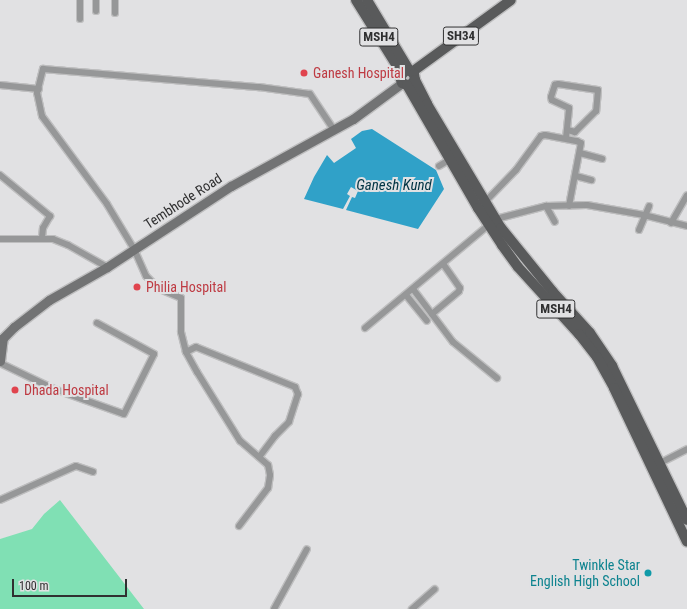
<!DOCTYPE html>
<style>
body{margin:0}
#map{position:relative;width:687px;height:609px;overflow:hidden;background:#e1e1e3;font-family:"Roboto Condensed",sans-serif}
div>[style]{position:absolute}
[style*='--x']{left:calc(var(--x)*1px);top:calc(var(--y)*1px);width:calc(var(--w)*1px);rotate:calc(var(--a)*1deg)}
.green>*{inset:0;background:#80e0b4}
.water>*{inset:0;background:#30a1c8}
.roads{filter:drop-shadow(1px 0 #bebebf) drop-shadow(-1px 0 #bebebf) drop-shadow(0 1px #bebebf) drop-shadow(0 -1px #bebebf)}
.street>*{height:6px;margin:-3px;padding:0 3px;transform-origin:3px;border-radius:3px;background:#969798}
.secondary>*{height:9px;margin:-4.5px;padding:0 4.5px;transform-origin:4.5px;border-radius:4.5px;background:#727374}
.primary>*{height:10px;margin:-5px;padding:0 5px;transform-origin:5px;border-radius:5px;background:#595a5b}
.dots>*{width:11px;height:11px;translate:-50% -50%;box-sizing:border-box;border:2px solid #e1e1e3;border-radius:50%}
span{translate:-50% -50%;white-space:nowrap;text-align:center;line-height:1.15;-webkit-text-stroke:4px #e1e1e3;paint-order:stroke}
.shield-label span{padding:1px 3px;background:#e1e1e3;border:1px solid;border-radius:3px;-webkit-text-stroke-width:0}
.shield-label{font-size:13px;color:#303031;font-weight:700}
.health-label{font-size:14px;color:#be3a42}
.left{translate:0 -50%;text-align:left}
.street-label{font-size:14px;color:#303031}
.culture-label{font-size:14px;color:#0d838f}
.right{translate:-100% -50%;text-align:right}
.water-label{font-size:15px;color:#003343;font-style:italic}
.scale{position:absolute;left:12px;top:579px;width:115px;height:18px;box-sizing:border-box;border:2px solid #303031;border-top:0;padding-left:5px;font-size:12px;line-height:14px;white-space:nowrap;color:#303031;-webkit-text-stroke:3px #e1e1e3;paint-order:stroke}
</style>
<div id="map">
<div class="green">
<div style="clip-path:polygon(60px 500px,144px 609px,0 609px,0 539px,32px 529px,44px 514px)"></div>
</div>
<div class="water">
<div style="clip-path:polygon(372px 129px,436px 170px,444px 189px,418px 229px,346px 210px,352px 197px,355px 198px,358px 191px,351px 187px,347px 194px,350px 196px,343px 209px,304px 199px,314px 177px,327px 155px,334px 163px,356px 148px,351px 139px,362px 131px)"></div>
</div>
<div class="roads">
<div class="street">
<div style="--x:96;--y:11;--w:11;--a:-90"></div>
<div style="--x:115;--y:13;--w:13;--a:-90"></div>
<div style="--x:80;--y:19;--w:19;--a:-90"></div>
<div style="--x:0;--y:85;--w:39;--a:6"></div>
<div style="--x:566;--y:138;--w:30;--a:-84"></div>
<div style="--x:569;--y:108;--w:19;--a:-155"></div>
<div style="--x:552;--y:100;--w:3;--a:-108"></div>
<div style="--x:551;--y:97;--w:13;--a:-72"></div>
<div style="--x:555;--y:85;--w:3;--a:-18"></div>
<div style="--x:558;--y:84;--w:40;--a:8.5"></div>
<div style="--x:598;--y:90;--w:21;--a:95"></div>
<div style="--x:596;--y:111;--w:30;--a:135"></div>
<div style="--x:575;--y:132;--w:7;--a:-164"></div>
<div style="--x:580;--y:153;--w:23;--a:15"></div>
<div style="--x:439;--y:166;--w:12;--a:-31"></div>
<div style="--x:0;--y:175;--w:65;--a:39.4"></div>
<div style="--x:50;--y:216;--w:14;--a:120"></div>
<div style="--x:43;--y:228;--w:10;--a:96"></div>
<div style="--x:576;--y:176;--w:16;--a:15"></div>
<div style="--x:485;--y:202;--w:45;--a:-45.9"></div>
<div style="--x:516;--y:170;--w:42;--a:-53.7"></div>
<div style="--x:541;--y:136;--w:4;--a:-14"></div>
<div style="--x:545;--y:135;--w:33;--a:11"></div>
<div style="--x:577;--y:141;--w:4;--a:27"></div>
<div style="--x:581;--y:143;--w:64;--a:100.8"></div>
<div style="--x:546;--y:206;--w:18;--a:61"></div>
<div style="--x:671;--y:223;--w:32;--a:-60"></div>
<div style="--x:639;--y:230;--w:26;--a:-67"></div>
<div style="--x:0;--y:239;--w:53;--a:0"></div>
<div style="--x:53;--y:239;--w:16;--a:22"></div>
<div style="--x:68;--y:245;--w:45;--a:29.4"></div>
<div style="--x:413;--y:289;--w:66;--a:53"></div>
<div style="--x:453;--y:342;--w:57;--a:39.3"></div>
<div style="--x:406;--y:295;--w:33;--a:51"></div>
<div style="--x:432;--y:314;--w:35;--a:-40"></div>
<div style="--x:459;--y:291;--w:3;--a:-72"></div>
<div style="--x:460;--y:288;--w:29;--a:-125"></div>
<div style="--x:365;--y:328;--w:170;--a:-39.8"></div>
<div style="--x:496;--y:219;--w:52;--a:-14.6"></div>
<div style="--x:546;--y:206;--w:41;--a:-1.4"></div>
<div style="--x:587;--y:205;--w:58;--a:10"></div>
<div style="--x:644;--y:215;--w:44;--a:14.3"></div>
<div style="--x:186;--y:352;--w:11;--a:-27"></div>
<div style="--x:196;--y:347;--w:107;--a:22"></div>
<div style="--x:295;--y:387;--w:8;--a:67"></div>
<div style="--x:298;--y:394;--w:29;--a:108"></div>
<div style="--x:289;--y:422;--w:20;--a:135"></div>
<div style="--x:275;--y:436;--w:26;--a:127"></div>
<div style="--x:0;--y:363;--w:60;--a:25.7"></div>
<div style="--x:54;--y:389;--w:74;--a:19.7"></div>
<div style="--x:124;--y:414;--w:67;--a:-63.4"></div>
<div style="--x:154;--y:354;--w:65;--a:-151.5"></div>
<div style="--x:660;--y:463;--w:30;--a:-27"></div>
<div style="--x:0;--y:500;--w:83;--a:-24.1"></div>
<div style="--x:76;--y:466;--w:18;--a:19"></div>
<div style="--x:239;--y:526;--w:48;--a:-52.7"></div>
<div style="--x:268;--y:488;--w:13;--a:-81"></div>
<div style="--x:270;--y:475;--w:10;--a:-101"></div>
<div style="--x:268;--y:465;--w:37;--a:-139"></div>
<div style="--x:240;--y:441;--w:81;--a:-121.9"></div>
<div style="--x:197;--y:372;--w:23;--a:-119"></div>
<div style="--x:186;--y:352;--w:21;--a:-104"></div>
<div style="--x:181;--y:332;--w:34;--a:-90"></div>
<div style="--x:181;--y:298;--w:25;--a:-157"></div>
<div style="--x:158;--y:288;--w:17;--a:-135"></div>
<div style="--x:146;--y:276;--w:30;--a:-114"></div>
<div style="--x:134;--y:249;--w:52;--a:-121"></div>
<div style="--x:107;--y:204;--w:109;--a:-126.5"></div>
<div style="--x:42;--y:116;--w:24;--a:-102"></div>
<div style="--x:37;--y:93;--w:25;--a:-76"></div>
<div style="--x:43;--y:69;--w:217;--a:4.8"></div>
<div style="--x:259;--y:87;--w:51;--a:7.8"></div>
<div style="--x:310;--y:94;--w:43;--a:56.3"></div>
<div style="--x:274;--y:609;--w:68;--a:-61.2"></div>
<div style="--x:412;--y:609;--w:30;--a:-41"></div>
</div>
<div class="secondary">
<div style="--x:0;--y:361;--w:23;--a:-83"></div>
<div style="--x:3;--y:338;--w:16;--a:-45"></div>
<div style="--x:14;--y:327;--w:44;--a:-37.6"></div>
<div style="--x:49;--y:300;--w:67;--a:-29.6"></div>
<div style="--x:107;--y:267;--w:148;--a:-33.2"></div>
<div style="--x:231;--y:186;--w:139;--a:-28.8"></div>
<div style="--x:353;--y:119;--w:61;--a:-36.3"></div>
</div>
<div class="primary">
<div style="--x:356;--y:0;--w:87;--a:58.1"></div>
<div style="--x:367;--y:0;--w:82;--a:59"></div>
<div style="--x:412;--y:72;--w:122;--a:-36"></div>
<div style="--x:415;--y:80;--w:7;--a:135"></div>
<div style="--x:410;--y:85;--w:3;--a:180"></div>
<div style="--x:407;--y:85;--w:5;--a:-158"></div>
<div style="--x:402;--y:83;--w:6;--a:-108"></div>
<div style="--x:400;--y:77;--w:8;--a:-50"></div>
<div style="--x:405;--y:71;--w:4;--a:-14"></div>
<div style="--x:409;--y:70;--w:6;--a:39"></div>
<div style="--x:414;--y:74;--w:6;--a:81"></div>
<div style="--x:415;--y:80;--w:27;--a:63"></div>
<div style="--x:427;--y:104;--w:144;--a:59.2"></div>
<div style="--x:501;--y:228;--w:82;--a:50.9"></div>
<div style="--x:553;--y:292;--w:55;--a:47.9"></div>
<div style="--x:590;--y:333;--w:40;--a:56"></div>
<div style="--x:612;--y:366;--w:171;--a:64"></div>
<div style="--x:407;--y:85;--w:142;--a:60"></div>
<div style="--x:478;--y:208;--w:44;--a:57"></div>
<div style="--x:502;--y:245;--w:27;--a:54"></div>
<div style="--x:518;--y:267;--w:91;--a:47.7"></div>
<div style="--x:579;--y:334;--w:29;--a:52"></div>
<div style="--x:597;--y:357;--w:35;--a:61"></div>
<div style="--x:614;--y:388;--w:170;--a:64.6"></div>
</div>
</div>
<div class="dots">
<div style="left:304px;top:73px;background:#e0444e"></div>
<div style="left:137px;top:287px;background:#e0444e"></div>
<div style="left:15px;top:390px;background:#e0444e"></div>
<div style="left:648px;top:573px;background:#0f9aa8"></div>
</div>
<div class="shield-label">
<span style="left:461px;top:36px">SH34</span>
<span style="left:379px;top:37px">MSH4</span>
<span style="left:556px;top:309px">MSH4</span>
</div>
<div class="health-label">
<span class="left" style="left:313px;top:73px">Ganesh Hospital</span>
<span class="left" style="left:146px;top:287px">Philia Hospital</span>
<span class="left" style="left:24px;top:390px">Dhada Hospital</span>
</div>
<div class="street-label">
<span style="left:183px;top:201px;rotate:-33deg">Tembhode Road</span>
</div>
<div class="culture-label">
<span class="right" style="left:640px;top:573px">Twinkle Star<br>English High School</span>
</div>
<div class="water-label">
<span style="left:394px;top:186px">Ganesh Kund</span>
</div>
<div class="scale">100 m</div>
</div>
